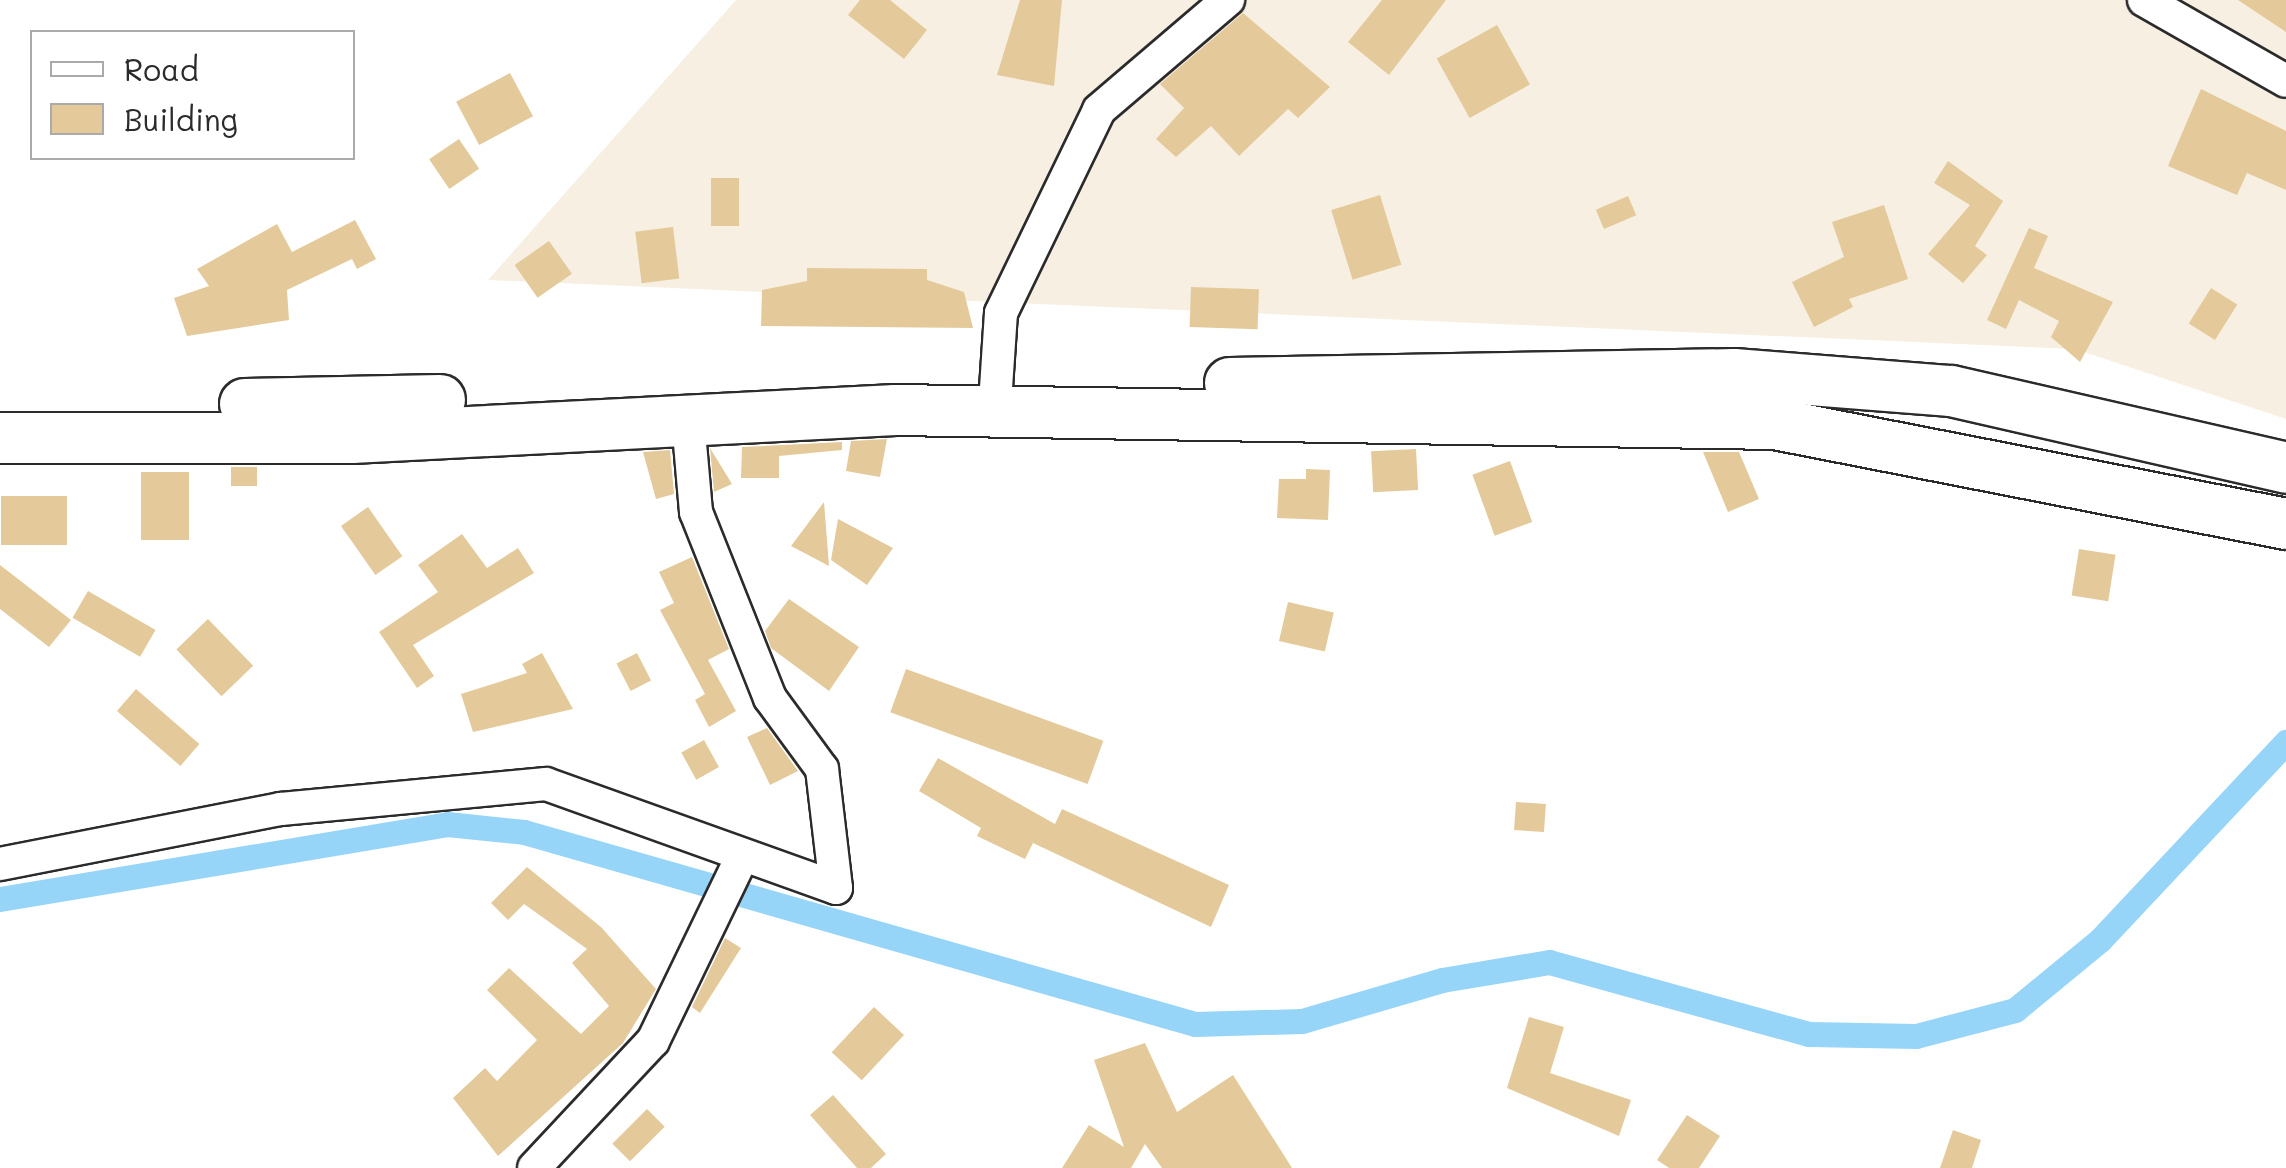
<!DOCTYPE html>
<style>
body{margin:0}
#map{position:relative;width:2286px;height:1168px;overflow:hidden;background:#fff;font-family:Mali,sans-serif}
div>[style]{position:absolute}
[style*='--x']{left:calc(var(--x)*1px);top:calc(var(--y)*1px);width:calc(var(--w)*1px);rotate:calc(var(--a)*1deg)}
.built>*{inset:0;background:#f7efe1}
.canal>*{height:25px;margin:-12.5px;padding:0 12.5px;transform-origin:12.5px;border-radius:12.5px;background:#97d5f8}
.building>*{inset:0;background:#e4ca9a;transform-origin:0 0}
.roads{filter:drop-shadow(2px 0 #2b2b2b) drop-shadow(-2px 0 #2b2b2b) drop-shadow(0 2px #2b2b2b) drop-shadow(0 -2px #2b2b2b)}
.minor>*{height:32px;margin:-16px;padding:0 16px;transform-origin:16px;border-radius:16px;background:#fff}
.highway>*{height:50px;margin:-25px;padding:0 25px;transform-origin:25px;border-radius:25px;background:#fff}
span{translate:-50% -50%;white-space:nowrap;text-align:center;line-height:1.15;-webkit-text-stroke:8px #fff;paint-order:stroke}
.legend{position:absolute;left:30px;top:30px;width:325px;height:130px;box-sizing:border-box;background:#fff;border:2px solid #aaa;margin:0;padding:12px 18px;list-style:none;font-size:30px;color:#2b2b2b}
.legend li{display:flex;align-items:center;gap:20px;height:50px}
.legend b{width:50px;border:2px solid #aaa}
</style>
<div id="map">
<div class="built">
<div style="clip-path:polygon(736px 0,2286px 0,2286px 419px,2075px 349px,488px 280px)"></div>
</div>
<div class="canal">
<div style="--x:0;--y:899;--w:453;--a:-9.5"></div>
<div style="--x:447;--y:824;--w:77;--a:5.9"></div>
<div style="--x:524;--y:832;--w:698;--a:15.97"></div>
<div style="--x:1195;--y:1024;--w:107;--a:-1.6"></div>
<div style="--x:1302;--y:1021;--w:146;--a:-16.3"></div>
<div style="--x:1442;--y:980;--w:109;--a:-9.5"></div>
<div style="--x:1549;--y:962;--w:270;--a:15.5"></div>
<div style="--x:1809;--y:1034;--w:107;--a:1.1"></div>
<div style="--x:1916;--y:1036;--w:102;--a:-14.7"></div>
<div style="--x:2015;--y:1010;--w:110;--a:-39.5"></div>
<div style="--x:2100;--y:940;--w:272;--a:-46.8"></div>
</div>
<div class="building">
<div style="clip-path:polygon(860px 0,890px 0,927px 30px,904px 59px,848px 15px)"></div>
<div style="clip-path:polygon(1020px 0,1062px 0,1054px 86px,997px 75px)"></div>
<div style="clip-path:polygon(1382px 0,1446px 0,1389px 75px,1348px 42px)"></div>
<div style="clip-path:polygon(2238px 0,2286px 0,2286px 32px)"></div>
<div style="clip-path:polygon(1243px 13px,1330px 87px,1298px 118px,1288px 109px,1239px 156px,1211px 126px,1176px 157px,1156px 139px,1184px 108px,1160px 84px)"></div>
<div style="left:1497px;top:25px;width:68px;height:69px;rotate:61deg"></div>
<div style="left:510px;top:73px;width:49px;height:61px;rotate:62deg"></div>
<div style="clip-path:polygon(2201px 89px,2286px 131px,2286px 190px,2247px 173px,2237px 195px,2168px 166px)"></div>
<div style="left:459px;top:139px;width:36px;height:36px;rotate:56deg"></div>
<div style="clip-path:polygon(1948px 161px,2003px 201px,1975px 246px,1987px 255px,1963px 283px,1928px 254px,1970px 205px,1934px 183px)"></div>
<div style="left:711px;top:178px;width:28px;height:48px"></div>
<div style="left:1380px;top:195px;width:73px;height:51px;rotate:73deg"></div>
<div style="left:1628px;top:196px;width:21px;height:35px;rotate:67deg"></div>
<div style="clip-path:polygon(1884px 205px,1908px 279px,1849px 299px,1853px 307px,1814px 327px,1792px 282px,1844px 257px,1832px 222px)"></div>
<div style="clip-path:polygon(355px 220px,376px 259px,357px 269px,352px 259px,287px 290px,289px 320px,187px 336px,174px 298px,209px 286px,197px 269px,277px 224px,292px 252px)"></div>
<div style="left:673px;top:227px;width:52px;height:38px;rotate:83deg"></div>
<div style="clip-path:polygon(2029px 228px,2048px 236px,2034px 268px,2113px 302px,2080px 362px,2051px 337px,2059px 321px,2019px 300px,2006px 329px,1987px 320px)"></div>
<div style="left:549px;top:241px;width:40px;height:42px;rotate:55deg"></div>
<div style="clip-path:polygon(807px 268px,927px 269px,927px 280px,964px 292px,973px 328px,761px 326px,762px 290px,807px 281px)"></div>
<div style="left:1191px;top:287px;width:68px;height:40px;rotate:2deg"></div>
<div style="left:2211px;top:288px;width:31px;height:42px;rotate:32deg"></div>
<div style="clip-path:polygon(887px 439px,880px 477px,846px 471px,851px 441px)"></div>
<div style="clip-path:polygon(842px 442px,842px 450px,779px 456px,779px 478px,741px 478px,742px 447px)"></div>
<div style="clip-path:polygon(710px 448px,732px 484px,714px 492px)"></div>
<div style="left:1416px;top:449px;width:41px;height:45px;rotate:87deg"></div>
<div style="clip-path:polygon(670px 450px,674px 494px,656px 499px,643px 452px)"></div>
<div style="clip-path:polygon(1703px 452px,1739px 452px,1759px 499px,1728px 512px)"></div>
<div style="left:1510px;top:461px;width:65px;height:40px;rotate:70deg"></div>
<div style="left:231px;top:467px;width:26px;height:19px"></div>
<div style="clip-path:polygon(1306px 469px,1330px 470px,1328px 520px,1277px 518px,1279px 479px,1306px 479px)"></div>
<div style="left:141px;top:472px;width:48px;height:68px"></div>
<div style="left:1px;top:496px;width:66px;height:49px"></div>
<div style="clip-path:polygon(824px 502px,829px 566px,791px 546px)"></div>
<div style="left:368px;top:507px;width:60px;height:33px;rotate:55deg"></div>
<div style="clip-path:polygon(838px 519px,893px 548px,867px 585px,831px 560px)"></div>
<div style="clip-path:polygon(462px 534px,487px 568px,518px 548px,534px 573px,413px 645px,434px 676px,417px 688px,379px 632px,438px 592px,418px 565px)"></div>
<div style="left:2079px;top:549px;width:37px;height:47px;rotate:9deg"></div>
<div style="clip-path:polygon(692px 557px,729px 649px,708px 660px,736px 711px,709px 727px,695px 700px,705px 694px,660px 610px,674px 603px,659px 572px)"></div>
<div style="clip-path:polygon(0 565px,71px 620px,49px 647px,0 609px)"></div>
<div style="left:88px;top:591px;width:78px;height:31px;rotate:30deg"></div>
<div style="clip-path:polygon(789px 599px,859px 647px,829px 691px,771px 648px,765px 631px)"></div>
<div style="left:1288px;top:602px;width:47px;height:40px;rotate:13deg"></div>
<div style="left:208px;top:619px;width:65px;height:44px;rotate:46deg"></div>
<div style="clip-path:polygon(542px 653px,573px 709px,473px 732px,461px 694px,527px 673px,522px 664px)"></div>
<div style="left:637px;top:653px;width:31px;height:23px;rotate:63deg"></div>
<div style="left:906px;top:669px;width:210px;height:46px;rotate:20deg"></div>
<div style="left:136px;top:689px;width:84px;height:29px;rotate:41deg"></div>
<div style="clip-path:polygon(767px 728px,798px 771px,770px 785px,747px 737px)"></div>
<div style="left:704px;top:740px;width:31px;height:26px;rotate:61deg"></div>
<div style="clip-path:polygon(938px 758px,1055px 824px,1062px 809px,1229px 885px,1211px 927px,1033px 843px,1025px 859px,977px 836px,981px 828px,919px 791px)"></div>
<div style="left:1516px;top:802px;width:30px;height:28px;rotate:4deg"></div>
<div style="clip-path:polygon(527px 867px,601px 927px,656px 989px,623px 1043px,498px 1156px,453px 1098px,485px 1068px,497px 1081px,537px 1040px,487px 990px,509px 968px,581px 1034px,609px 1006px,572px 963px,587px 949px,524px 904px,508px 920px,491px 903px)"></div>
<div style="clip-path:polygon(725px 938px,741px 948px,700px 1013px,692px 1007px)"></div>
<div style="left:874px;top:1007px;width:41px;height:62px;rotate:43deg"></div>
<div style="clip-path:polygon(1529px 1017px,1564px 1027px,1550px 1073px,1631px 1100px,1619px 1136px,1507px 1088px)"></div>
<div style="clip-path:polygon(1145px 1043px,1177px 1112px,1233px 1075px,1292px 1168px,1162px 1168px,1145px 1144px,1131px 1168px,1062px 1168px,1089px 1125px,1124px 1147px,1094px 1060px)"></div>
<div style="clip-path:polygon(833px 1095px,886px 1154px,871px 1168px,857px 1168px,810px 1115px)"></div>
<div style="left:647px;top:1109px;width:25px;height:49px;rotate:45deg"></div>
<div style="clip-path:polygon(1687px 1115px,1720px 1136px,1699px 1168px,1669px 1168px,1657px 1160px)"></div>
<div style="clip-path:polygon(1953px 1130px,1981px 1140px,1972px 1168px,1940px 1168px)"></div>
</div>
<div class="roads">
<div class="minor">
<div style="--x:2144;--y:0;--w:163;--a:29.7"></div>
<div style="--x:996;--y:388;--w:75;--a:-86.2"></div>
<div style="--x:1001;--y:313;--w:225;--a:-64.2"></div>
<div style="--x:1099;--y:110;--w:170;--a:-40.5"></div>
<div style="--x:0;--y:864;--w:286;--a:-11.1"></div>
<div style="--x:281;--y:809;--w:266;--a:-5.4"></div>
<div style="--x:546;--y:784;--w:308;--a:19.7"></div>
<div style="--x:836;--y:888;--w:120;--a:-96.7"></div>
<div style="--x:822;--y:769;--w:88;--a:-126.2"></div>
<div style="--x:770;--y:698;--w:200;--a:-111.7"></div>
<div style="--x:696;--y:512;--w:91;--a:-95"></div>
<div style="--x:534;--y:1168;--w:174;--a:-46.9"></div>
<div style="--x:653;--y:1041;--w:202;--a:-64.2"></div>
</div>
<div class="highway">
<div style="--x:1230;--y:383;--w:504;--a:-1.02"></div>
<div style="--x:1734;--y:374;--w:218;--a:4.5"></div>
<div style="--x:1951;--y:391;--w:344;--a:12.9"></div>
<div style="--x:245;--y:404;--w:195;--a:-1.2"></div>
<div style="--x:0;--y:438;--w:352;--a:0"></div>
<div style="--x:352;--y:438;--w:544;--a:-2.95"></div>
<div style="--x:895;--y:410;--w:880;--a:0.91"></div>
<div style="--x:1775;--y:424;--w:521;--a:11.07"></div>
</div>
</div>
<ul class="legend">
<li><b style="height:12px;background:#fff"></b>Road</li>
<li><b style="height:28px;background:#e4ca9a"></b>Building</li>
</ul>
</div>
